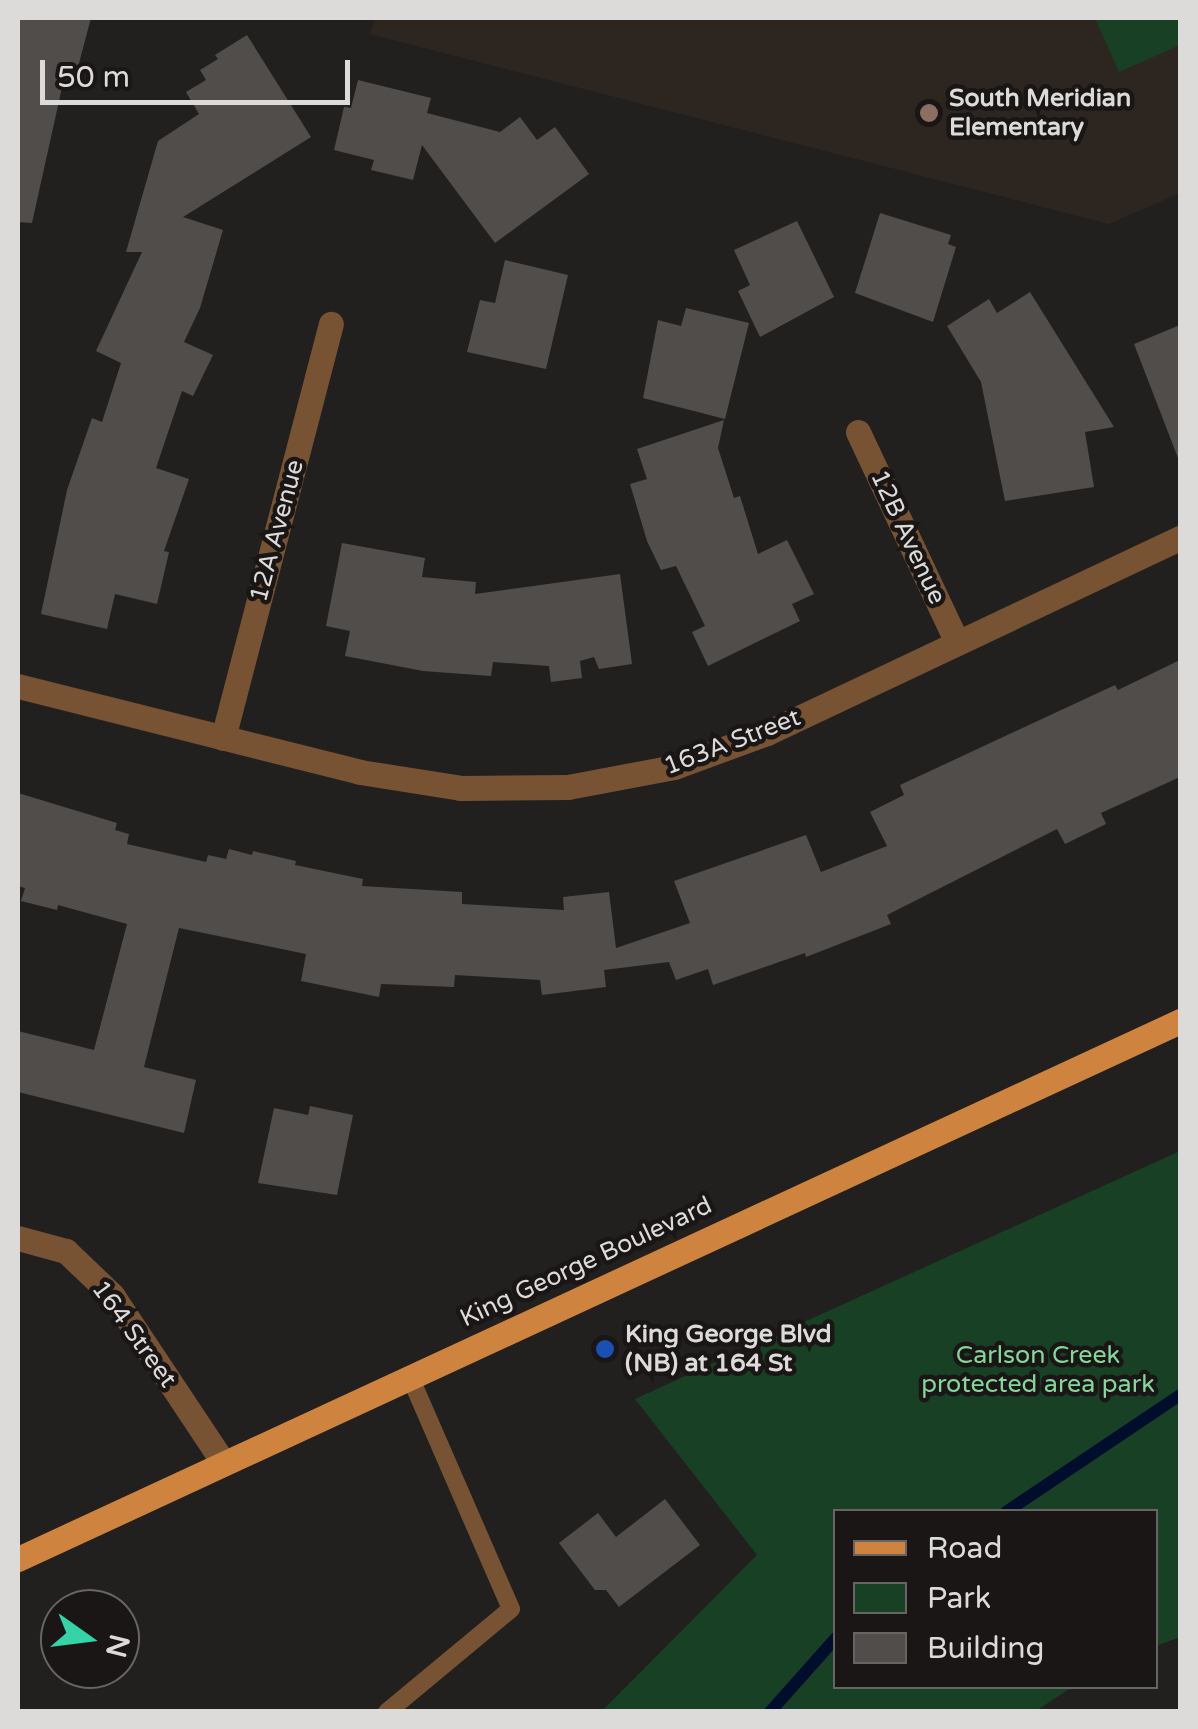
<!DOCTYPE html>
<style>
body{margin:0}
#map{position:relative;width:1198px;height:1729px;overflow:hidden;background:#22201e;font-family:"Varela Round",sans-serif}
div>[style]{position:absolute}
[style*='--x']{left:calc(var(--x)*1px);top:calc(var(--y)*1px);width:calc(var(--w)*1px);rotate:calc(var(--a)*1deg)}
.built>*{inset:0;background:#2d2620}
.green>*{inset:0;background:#184025}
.stream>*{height:12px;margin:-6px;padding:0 6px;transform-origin:6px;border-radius:6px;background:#000d2c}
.building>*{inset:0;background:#504d4b}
.lane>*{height:18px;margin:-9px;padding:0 9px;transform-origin:9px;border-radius:9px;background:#775334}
.street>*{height:25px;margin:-12.5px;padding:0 12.5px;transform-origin:12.5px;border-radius:12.5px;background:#775334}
.primary>*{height:25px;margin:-12.5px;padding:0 12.5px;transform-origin:12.5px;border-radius:12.5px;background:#ce833f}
.dots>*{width:28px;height:28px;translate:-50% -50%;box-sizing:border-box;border:5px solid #191615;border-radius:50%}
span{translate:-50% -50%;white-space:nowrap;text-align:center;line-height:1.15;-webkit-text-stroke:9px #191615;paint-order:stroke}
.poi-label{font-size:25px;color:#dcdbda;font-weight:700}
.left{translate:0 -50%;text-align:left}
.street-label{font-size:25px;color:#dcdbda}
.park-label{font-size:25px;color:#84d79c}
.frame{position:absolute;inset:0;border:20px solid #dcdbda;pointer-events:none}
.legend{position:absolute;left:833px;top:1509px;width:325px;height:180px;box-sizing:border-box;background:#191615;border:2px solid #676564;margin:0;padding:12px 18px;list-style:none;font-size:30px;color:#dcdbda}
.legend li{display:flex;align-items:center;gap:20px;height:50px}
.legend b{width:50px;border:2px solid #676564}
.north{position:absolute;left:40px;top:1589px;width:100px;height:100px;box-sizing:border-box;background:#191615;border:2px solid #676564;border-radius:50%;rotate:104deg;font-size:28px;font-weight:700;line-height:40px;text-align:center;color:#dcdbda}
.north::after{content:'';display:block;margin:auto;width:35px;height:45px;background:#34d4a8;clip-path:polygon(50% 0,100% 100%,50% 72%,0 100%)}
.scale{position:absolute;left:40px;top:60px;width:310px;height:45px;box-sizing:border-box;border:5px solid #dcdbda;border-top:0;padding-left:12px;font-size:30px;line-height:35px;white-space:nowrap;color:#dcdbda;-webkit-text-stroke:8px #191615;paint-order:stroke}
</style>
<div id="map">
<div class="built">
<div style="clip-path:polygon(375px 18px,1180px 18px,1180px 193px,1109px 224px,370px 34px)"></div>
</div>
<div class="green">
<div style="clip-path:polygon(1095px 18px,1180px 18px,1180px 45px,1119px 72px)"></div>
<div style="clip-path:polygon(1180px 1151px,1180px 1637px,1156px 1646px,1156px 1512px,836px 1512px,836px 1686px,1072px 1687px,1036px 1711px,602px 1711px,757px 1555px,635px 1399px)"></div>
</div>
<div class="stream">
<div style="--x:1006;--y:1512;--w:210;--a:-33.9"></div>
<div style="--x:770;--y:1712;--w:99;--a:-48.3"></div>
</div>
<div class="building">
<div style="clip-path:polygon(18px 18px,91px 18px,73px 86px,63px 83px,32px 223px,18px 222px)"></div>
<div style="clip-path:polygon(247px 35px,311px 137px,183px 217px,223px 230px,200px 308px,184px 342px,213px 355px,193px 396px,182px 391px,156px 468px,189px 479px,164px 551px,169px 552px,157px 604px,115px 594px,107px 629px,41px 614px,67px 490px,92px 418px,102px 422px,121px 363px,96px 351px,142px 252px,126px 252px,158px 141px,199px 114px,186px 92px,206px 80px,200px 70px,218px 59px,215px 55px)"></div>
<div style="clip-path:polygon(358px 80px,431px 98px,427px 113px,500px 132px,520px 117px,537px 140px,555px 127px,589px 174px,495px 243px,422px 145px,413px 180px,371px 170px,374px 160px,334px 150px,344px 107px,351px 108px)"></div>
<div style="clip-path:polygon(880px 213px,951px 235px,948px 244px,956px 247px,933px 322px,855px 293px)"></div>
<div style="clip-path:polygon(797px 221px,834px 297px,760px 337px,738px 291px,750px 285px,734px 250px)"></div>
<div style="clip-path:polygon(505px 260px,568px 275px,546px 369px,467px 352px,480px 300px,495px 303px)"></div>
<div style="clip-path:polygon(1030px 292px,1114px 427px,1085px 432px,1094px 487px,1005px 501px,981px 382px,947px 326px,989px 299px,997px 313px)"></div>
<div style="clip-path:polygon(686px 308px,749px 323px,725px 419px,643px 398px,658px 320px,681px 326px)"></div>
<div style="clip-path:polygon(1180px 325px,1180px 457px,1178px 458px,1134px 344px)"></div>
<div style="clip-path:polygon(724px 420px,718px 448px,734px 498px,740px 496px,758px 554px,787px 540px,814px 594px,792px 604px,800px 621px,708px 666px,692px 632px,705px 626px,676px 566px,661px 570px,647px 541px,630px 484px,647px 479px,637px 449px)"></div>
<div style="clip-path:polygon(342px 543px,425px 558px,422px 577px,476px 582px,475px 594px,620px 574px,632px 664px,599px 669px,594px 657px,580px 661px,582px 678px,551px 682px,549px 666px,493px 662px,491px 676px,423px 671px,345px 656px,350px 631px,326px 626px)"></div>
<div style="clip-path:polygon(1180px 660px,1180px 777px,1101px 813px,1106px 824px,1065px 844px,1057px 829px,887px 915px,891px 924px,806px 957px,805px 953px,713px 985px,708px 969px,676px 980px,669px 962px,604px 970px,606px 987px,542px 995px,540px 980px,455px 975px,454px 987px,381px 984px,379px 997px,301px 981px,306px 954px,179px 928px,144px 1067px,196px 1080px,184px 1133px,18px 1092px,18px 1031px,94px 1050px,127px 924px,58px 905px,57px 910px,21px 901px,25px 888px,18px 886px,18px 793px,117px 823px,115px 830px,129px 834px,127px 844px,206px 862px,208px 855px,226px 859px,229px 849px,252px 855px,253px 851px,296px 861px,295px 865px,363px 879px,362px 886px,462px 892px,462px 904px,564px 910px,563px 897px,609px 892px,616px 948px,690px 923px,674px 881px,806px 835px,821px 872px,887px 846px,870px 812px,904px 795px,900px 785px,1115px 685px,1118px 690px)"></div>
<div style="clip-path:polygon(310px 1106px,353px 1115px,337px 1195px,258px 1183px,274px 1108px,308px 1115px)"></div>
<div style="clip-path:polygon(665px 1499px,700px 1545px,619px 1607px,606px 1590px,595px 1590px,559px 1543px,598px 1513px,616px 1537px)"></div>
</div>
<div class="lane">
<div style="--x:387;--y:1712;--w:161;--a:-39.7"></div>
<div style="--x:511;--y:1609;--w:253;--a:-113.5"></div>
</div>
<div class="street">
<div style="--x:858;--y:432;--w:232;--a:64.8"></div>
<div style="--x:18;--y:686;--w:353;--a:14.1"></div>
<div style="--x:360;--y:772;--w:102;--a:9"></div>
<div style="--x:461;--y:788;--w:107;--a:-0.5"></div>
<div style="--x:568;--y:787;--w:108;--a:-10.7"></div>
<div style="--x:674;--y:767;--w:99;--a:-20.1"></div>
<div style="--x:767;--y:733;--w:457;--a:-25.3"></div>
<div style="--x:223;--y:738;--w:428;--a:-75.4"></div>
<div style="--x:18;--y:1238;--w:50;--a:15.2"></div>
<div style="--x:66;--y:1251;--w:64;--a:43.7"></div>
<div style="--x:112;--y:1295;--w:201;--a:56.4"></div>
</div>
<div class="primary">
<div style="--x:18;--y:1559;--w:1281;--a:-24.84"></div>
</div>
<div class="dots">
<div style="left:929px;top:113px;background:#8d6e63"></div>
<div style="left:605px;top:1349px;background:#1a4fb4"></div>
</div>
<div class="poi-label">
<span class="left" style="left:949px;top:113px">South Meridian<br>Elementary</span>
<span class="left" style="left:625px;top:1349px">King George Blvd<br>(NB) at 164 St</span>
</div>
<div class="street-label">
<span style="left:277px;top:531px;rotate:-75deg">12A Avenue</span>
<span style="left:908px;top:537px;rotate:65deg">12B Avenue</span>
<span style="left:732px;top:742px;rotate:-21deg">163A Street</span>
<span style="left:586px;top:1262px;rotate:-25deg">King George Boulevard</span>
<span style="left:134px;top:1334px;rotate:54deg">164 Street</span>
</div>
<div class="park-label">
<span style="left:1038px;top:1370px">Carlson Creek<br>protected area park</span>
</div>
<div class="frame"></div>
<ul class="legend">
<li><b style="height:12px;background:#ce833f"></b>Road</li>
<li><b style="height:28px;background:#184025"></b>Park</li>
<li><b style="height:28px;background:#504d4b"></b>Building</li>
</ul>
<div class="north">N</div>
<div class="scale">50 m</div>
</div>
